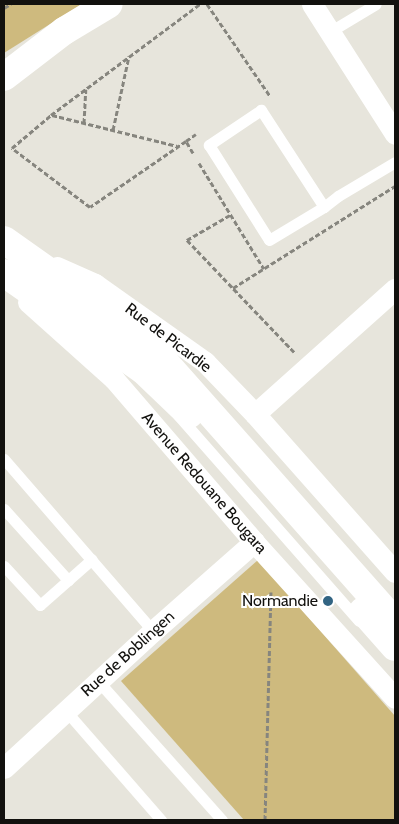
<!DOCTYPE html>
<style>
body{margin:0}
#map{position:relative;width:399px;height:824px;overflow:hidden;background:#e7e5dc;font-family:Cabin,sans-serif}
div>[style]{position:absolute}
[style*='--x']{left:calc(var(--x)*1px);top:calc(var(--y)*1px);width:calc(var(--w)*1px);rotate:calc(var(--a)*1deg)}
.green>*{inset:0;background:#ceba7e}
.path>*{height:3px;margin-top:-1.5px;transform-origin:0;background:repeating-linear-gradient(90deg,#86857e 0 5px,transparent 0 7.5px)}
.lane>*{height:11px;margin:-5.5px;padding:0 5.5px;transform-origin:5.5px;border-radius:5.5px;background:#fff}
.street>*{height:21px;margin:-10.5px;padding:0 10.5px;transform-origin:10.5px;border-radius:10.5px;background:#fff}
.secondary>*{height:28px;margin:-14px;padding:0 14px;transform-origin:14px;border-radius:14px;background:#fff}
.dots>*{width:14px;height:14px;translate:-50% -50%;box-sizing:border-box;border:2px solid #fff;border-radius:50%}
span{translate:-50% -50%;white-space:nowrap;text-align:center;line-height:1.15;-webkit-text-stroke:4px #fff;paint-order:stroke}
.street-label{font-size:16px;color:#12110e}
.poi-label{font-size:16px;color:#12110e}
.right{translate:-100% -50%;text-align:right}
.frame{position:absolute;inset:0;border:5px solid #12110e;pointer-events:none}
</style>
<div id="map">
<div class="green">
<div style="clip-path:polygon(4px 4px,82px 4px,4px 53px)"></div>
<div style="clip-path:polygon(258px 560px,395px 716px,395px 820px,244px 820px,121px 681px)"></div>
</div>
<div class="path">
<div style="--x:207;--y:4;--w:112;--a:55.6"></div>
<div style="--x:4;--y:8;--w:8;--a:-30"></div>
<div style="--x:52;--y:115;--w:129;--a:13.9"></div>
<div style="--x:84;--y:123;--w:34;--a:-87"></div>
<div style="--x:113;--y:130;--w:76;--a:-77.8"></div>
<div style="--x:186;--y:141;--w:12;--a:-35"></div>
<div style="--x:193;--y:153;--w:14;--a:-120"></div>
<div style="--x:186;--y:141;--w:116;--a:145.5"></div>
<div style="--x:90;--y:207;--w:98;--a:-142.9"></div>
<div style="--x:12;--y:148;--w:51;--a:-40.2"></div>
<div style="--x:51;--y:115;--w:186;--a:-36.7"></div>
<div style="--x:199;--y:163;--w:124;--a:58.5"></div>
<div style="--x:230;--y:215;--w:50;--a:149.8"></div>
<div style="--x:187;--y:240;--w:155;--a:46.3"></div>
<div style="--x:233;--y:288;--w:191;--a:-32.2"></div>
<div style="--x:265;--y:820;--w:228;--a:-88.5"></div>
</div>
<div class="lane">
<div style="--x:331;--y:31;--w:52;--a:-31"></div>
<div style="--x:324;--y:207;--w:116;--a:-123"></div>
<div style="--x:261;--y:110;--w:63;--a:146.1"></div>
<div style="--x:209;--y:145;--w:112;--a:57.7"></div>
<div style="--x:269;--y:240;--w:64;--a:-31"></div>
<div style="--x:324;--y:207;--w:18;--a:-38"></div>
<div style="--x:338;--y:196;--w:66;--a:-30.8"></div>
<div style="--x:178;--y:415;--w:274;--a:48.7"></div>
<div style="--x:4;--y:459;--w:228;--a:49.1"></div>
<div style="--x:4;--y:509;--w:96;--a:48"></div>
<div style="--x:4;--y:566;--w:53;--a:47.3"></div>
<div style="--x:40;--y:605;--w:69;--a:-41.5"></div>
<div style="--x:99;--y:682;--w:185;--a:48.3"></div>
<div style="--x:66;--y:711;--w:145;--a:48.9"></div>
</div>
<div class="street">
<div style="--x:312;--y:4;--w:154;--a:57.4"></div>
<div style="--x:57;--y:267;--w:42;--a:24.1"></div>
<div style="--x:95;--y:284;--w:135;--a:35.3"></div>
<div style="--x:205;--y:362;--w:72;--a:46.1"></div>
<div style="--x:255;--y:414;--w:211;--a:48.5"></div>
<div style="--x:28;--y:302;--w:115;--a:41.8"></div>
<div style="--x:114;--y:379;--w:215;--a:49.3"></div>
<div style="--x:254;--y:542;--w:210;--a:47.9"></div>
<div style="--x:255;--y:414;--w:188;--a:-41.8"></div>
<div style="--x:4;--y:768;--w:202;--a:-42.6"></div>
<div style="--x:153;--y:631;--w:135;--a:-41.4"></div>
</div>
<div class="secondary">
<div style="--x:4;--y:77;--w:76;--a:-37.5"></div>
<div style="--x:64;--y:31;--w:52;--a:-31"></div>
<div style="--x:4;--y:240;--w:154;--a:35.2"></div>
<div style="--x:130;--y:329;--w:47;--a:43.3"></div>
<div style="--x:164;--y:361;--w:349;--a:48.5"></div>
<div style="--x:4;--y:273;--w:169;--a:34.9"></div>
<div style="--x:143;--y:370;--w:64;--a:43.7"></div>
<div style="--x:363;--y:611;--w:48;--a:48.4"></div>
</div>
<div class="dots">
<div style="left:328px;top:601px;background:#326482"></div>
</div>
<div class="street-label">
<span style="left:168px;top:338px;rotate:37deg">Rue de Picardie</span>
<span style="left:204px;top:483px;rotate:49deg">Avenue Redouane Bougara</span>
<span style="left:128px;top:654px;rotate:-42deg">Rue de Boblingen</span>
</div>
<div class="poi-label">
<span class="right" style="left:318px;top:601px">Normandie</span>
</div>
<div class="frame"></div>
</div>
